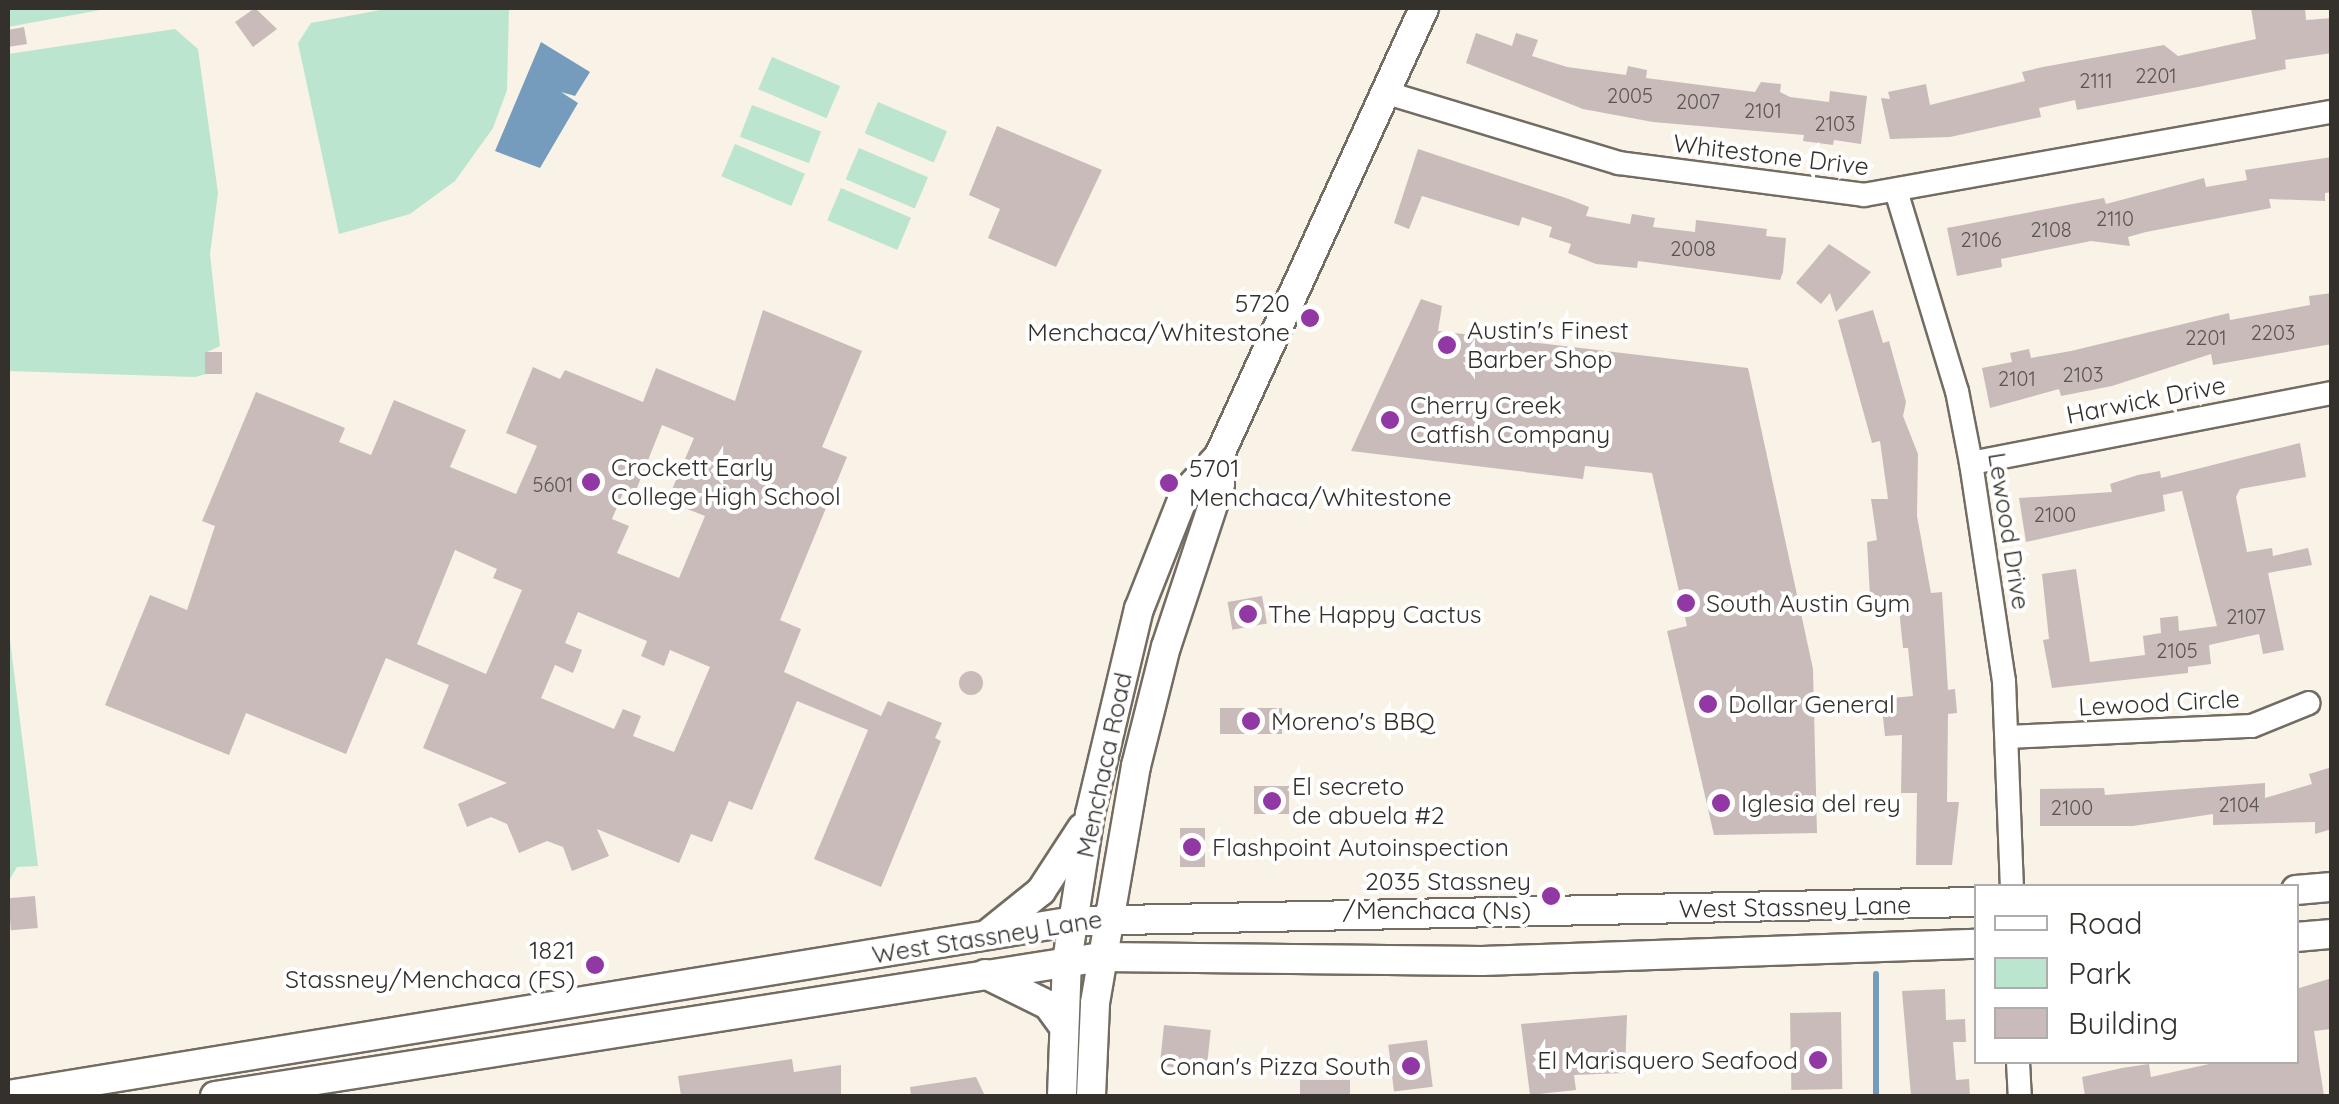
<!DOCTYPE html>
<style>
body{margin:0}
#map{position:relative;width:2339px;height:1104px;overflow:hidden;background:#f9f2e7;font-family:Quicksand,sans-serif}
div>[style]{position:absolute}
[style*='--x']{left:calc(var(--x)*1px);top:calc(var(--y)*1px);width:calc(var(--w)*1px);rotate:calc(var(--a)*1deg)}
.green>*{inset:0;background:#bbe5cf;transform-origin:0 0}
.water>*{inset:0;background:#759cbd}
.stream>*{height:6px;margin:-3px;padding:0 3px;transform-origin:3px;border-radius:3px;background:#759cbd}
.building>*{inset:0;background:#c9bbba;transform-origin:0 0}
.round{border-radius:50%}
.roads{filter:drop-shadow(2px 0 #726c62) drop-shadow(-2px 0 #726c62) drop-shadow(0 2px #726c62) drop-shadow(0 -2px #726c62)}
.minor>*{height:22px;margin:-11px;padding:0 11px;transform-origin:11px;border-radius:11px;background:#fff}
.major>*{height:28px;margin:-14px;padding:0 14px;transform-origin:14px;border-radius:14px;background:#fff}
.dots>*{width:28px;height:28px;translate:-50% -50%;box-sizing:border-box;border:5px solid #fff;border-radius:50%}
span{translate:-50% -50%;white-space:nowrap;text-align:center;line-height:1.15;-webkit-text-stroke:8px #fff;paint-order:stroke}
.number-label{font-size:20px;color:#595450}
.number-label span{-webkit-text-stroke-width:0}
.street-label{font-size:25px;color:#34312d}
.poi-label{font-size:25px;color:#34312d}
.right{translate:-100% -50%;text-align:right}
.left{translate:0 -50%;text-align:left}
.frame{position:absolute;inset:0;border:10px solid #34312d;pointer-events:none}
.legend{position:absolute;left:1974px;top:884px;width:325px;height:180px;box-sizing:border-box;background:#fff;border:2px solid #aeadab;margin:0;padding:12px 18px;list-style:none;font-size:30px;color:#34312d}
.legend li{display:flex;align-items:center;gap:20px;height:50px}
.legend b{width:50px;border:2px solid #aeadab}
</style>
<div id="map">
<div class="green">
<div style="clip-path:polygon(8px 8px,111px 8px,8px 27px)"></div>
<div style="clip-path:polygon(391px 8px,509px 8px,507px 90px,493px 128px,455px 181px,410px 214px,339px 234px,298px 43px,311px 23px)"></div>
<div style="clip-path:polygon(175px 29px,198px 49px,218px 193px,210px 254px,220px 346px,205px 353px,206px 374px,195px 377px,8px 371px,8px 54px)"></div>
<div style="left:772px;top:57px;width:74px;height:35px;rotate:23deg"></div>
<div style="left:878px;top:102px;width:75px;height:34px;rotate:23deg"></div>
<div style="left:752px;top:105px;width:74px;height:34px;rotate:21deg"></div>
<div style="left:735px;top:144px;width:76px;height:35px;rotate:23deg"></div>
<div style="left:859px;top:148px;width:75px;height:34px;rotate:23deg"></div>
<div style="left:841px;top:188px;width:76px;height:35px;rotate:23deg"></div>
<div style="clip-path:polygon(8px 624px,38px 866px,17px 867px,8px 882px)"></div>
</div>
<div class="water">
<div style="clip-path:polygon(541px 42px,590px 72px,575px 96px,561px 92px,578px 103px,540px 168px,495px 151px)"></div>
</div>
<div class="stream">
<div style="--x:1876;--y:974;--w:122;--a:90"></div>
</div>
<div class="building">
<div style="clip-path:polygon(255px 8px,277px 29px,253px 47px,235px 22px)"></div>
<div style="clip-path:polygon(2251px 8px,2305px 8px,2306px 20px,2332px 18px,2332px 53px,2285px 60px,2286px 69px,2198px 87px,2077px 110px,2075px 100px,2039px 108px,2041px 117px,1950px 137px,1890px 139px,1881px 98px,1890px 99px,1888px 92px,1926px 84px,1930px 105px,2025px 81px,2022px 72px,2043px 67px,2164px 45px,2178px 56px,2256px 39px)"></div>
<div style="clip-path:polygon(24px 27px,27px 44px,8px 47px,8px 30px)"></div>
<div style="clip-path:polygon(1476px 33px,1512px 46px,1516px 33px,1538px 40px,1532px 56px,1567px 67px,1626px 75px,1628px 66px,1647px 70px,1646px 78px,1755px 92px,1761px 82px,1781px 84px,1780px 92px,1790px 97px,1829px 102px,1830px 91px,1867px 96px,1861px 144px,1834px 140px,1833px 145px,1803px 141px,1804px 135px,1653px 122px,1583px 109px,1466px 63px)"></div>
<div style="clip-path:polygon(997px 126px,1102px 170px,1056px 267px,988px 238px,1000px 209px,969px 195px)"></div>
<div style="clip-path:polygon(1418px 149px,1566px 198px,1589px 207px,1586px 216px,1630px 224px,1632px 214px,1655px 218px,1653px 227px,1695px 232px,1696px 220px,1767px 229px,1766px 236px,1786px 238px,1783px 272px,1780px 280px,1638px 261px,1637px 268px,1596px 264px,1568px 253px,1571px 244px,1549px 237px,1552px 227px,1522px 217px,1519px 226px,1422px 196px,1409px 229px,1394px 223px)"></div>
<div style="clip-path:polygon(2332px 157px,2332px 192px,2325px 193px,2325px 201px,2269px 199px,2271px 208px,2146px 232px,2128px 237px,2130px 246px,2091px 241px,2001px 259px,2002px 267px,1957px 276px,1947px 228px,2104px 198px,2106px 204px,2204px 178px,2206px 187px,2247px 180px,2245px 170px)"></div>
<div style="clip-path:polygon(1829px 244px,1871px 272px,1836px 312px,1830px 293px,1821px 304px,1796px 283px)"></div>
<div style="clip-path:polygon(2332px 293px,2332px 344px,2213px 365px,2211px 354px,2112px 386px,2061px 396px,2059px 389px,1990px 408px,1982px 368px,2012px 362px,2010px 353px,2029px 349px,2031px 358px,2071px 351px,2229px 313px,2230px 320px,2310px 305px,2309px 296px)"></div>
<div style="clip-path:polygon(1421px 299px,1442px 306px,1438px 331px,1748px 368px,1813px 669px,1817px 833px,1714px 835px,1667px 631px,1687px 626px,1652px 473px,1585px 466px,1583px 479px,1351px 451px)"></div>
<div style="clip-path:polygon(evenodd,763px 310px,862px 351px,822px 447px,847px 457px,780px 620px,801px 629px,784px 672px,881px 716px,888px 701px,942px 723px,935px 738px,941px 741px,881px 887px,814px 859px,868px 730px,797px 701px,752px 810px,729px 801px,712px 842px,691px 834px,679px 863px,597px 829px,609px 856px,572px 871px,563px 847px,547px 841px,519px 853px,507px 824px,491px 817px,467px 827px,458px 804px,507px 783px,423px 748px,449px 685px,386px 658px,346px 754px,246px 713px,229px 755px,105px 705px,150px 595px,187px 610px,215px 526px,202px 521px,256px 392px,345px 428px,339px 442px,371px 455px,394px 400px,466px 430px,450px 467px,516px 494px,537px 446px,506px 433px,533px 367px,560px 379px,565px 370px,643px 402px,656px 368px,735px 401px,763px 310px,662px 425px,694px 438px,667px 501px,705px 516px,679px 578px,617px 553px,629px 526px,612px 519px,625px 488px,635px 493px,662px 425px,763px 310px,455px 550px,497px 569px,493px 578px,522px 590px,486px 674px,417px 644px,455px 550px,763px 310px,578px 612px,647px 641px,641px 656px,664px 666px,670px 650px,710px 667px,674px 752px,633px 736px,641px 716px,623px 709px,614px 729px,541px 698px,555px 665px,573px 673px,582px 650px,565px 643px,578px 612px)"></div>
<div style="clip-path:polygon(1873px 310px,1883px 343px,1889px 341px,1906px 402px,1903px 416px,1918px 454px,1917px 516px,1931px 593px,1942px 592px,1948px 690px,1955px 689px,1957px 713px,1948px 714px,1947px 802px,1959px 802px,1952px 865px,1916px 865px,1917px 793px,1901px 793px,1902px 735px,1885px 736px,1881px 699px,1913px 696px,1908px 648px,1903px 648px,1899px 609px,1871px 614px,1867px 542px,1877px 540px,1871px 499px,1888px 499px,1880px 441px,1872px 443px,1838px 320px)"></div>
<div style="left:222px;top:352px;width:22px;height:17px;rotate:90deg"></div>
<div style="clip-path:polygon(2300px 443px,2306px 477px,2240px 489px,2236px 497px,2247px 552px,2272px 548px,2273px 556px,2308px 548px,2312px 565px,2268px 573px,2284px 650px,2263px 654px,2259px 634px,2209px 645px,2211px 664px,2188px 667px,2188px 673px,2052px 688px,2043px 640px,2049px 639px,2042px 574px,2076px 569px,2090px 662px,2145px 655px,2143px 636px,2161px 633px,2160px 618px,2178px 616px,2179px 631px,2217px 626px,2182px 491px,2163px 495px,2165px 511px,2026px 542px,2019px 498px,2112px 492px,2110px 484px,2138px 475px,2160px 471px,2161px 478px)"></div>
<div style="left:1262px;top:596px;width:28px;height:35px;rotate:80deg"></div>
<div class="round" style="left:959px;top:671px;width:24px;height:24px"></div>
<div style="left:1282px;top:708px;width:26px;height:62px;rotate:90deg"></div>
<div style="clip-path:polygon(2332px 767px,2332px 829px,2315px 834px,2315px 822px,2213px 825px,2213px 814px,2133px 826px,2040px 826px,2040px 789px,2104px 788px,2105px 795px,2265px 783px,2265px 798px,2312px 784px,2309px 774px)"></div>
<div style="left:1289px;top:786px;width:28px;height:35px;rotate:90deg"></div>
<div style="left:1180px;top:828px;width:25px;height:39px"></div>
<div style="left:35px;top:896px;width:32px;height:27px;rotate:85deg"></div>
<div style="clip-path:polygon(2332px 978px,2332px 1029px,2314px 1031px,2324px 1096px,2085px 1096px,2082px 1077px,2122px 1068px,2149px 1064px,2151px 1077px,2218px 1062px,2296px 1062px,2296px 989px)"></div>
<div style="clip-path:polygon(1945px 989px,1946px 1020px,1965px 1019px,1966px 1042px,1953px 1042px,1956px 1080px,1969px 1079px,1970px 1096px,1911px 1096px,1902px 991px)"></div>
<div style="left:1841px;top:1012px;width:77px;height:51px;rotate:89deg"></div>
<div style="clip-path:polygon(1627px 1015px,1625px 1073px,1574px 1075px,1576px 1090px,1530px 1095px,1521px 1024px)"></div>
<div style="left:1164px;top:1025px;width:47px;height:41px;rotate:6deg"></div>
<div style="left:1427px;top:1040px;width:47px;height:39px;rotate:83deg"></div>
<div style="clip-path:polygon(792px 1059px,794px 1072px,841px 1065px,841px 1096px,681px 1096px,678px 1076px)"></div>
<div style="clip-path:polygon(976px 1077px,985px 1096px,911px 1096px,910px 1087px)"></div>
<div style="left:1300px;top:1080px;width:50px;height:16px"></div>
</div>
<div class="roads">
<div class="minor">
<div style="--x:1387;--y:93;--w:242;--a:16.8"></div>
<div style="--x:1619;--y:163;--w:247;--a:7.4"></div>
<div style="--x:1864;--y:195;--w:475;--a:-10.1"></div>
<div style="--x:1897;--y:194;--w:206;--a:73.1"></div>
<div style="--x:1957;--y:391;--w:73;--a:79"></div>
<div style="--x:1971;--y:463;--w:220;--a:81.4"></div>
<div style="--x:2004;--y:681;--w:205;--a:87.8"></div>
<div style="--x:1971;--y:463;--w:368;--a:-11"></div>
<div style="--x:2007;--y:737;--w:245;--a:-2.6"></div>
<div style="--x:2252;--y:726;--w:61;--a:-22"></div>
<div style="--x:2018;--y:1062;--w:34;--a:87"></div>
</div>
<div class="major">
<div style="--x:2296;--y:890;--w:36;--a:-5"></div>
<div style="--x:989;--y:933;--w:67;--a:-38.9"></div>
<div style="--x:1041;--y:891;--w:75;--a:-56.9"></div>
<div style="--x:2296;--y:937;--w:36;--a:-5"></div>
<div style="--x:985;--y:974;--w:70;--a:26.2"></div>
<div style="--x:1048;--y:1005;--w:22;--a:54"></div>
<div style="--x:8;--y:1095;--w:1080;--a:-9.27"></div>
<div style="--x:1074;--y:921;--w:902;--a:-1.21"></div>
<div style="--x:215;--y:1096;--w:898;--a:-8.91"></div>
<div style="--x:1102;--y:957;--w:380;--a:0.6"></div>
<div style="--x:1482;--y:961;--w:494;--a:-2"></div>
<div style="--x:1062;--y:1096;--w:135;--a:-87.9"></div>
<div style="--x:1067;--y:961;--w:149;--a:-81.1"></div>
<div style="--x:1090;--y:814;--w:211;--a:-76.6"></div>
<div style="--x:1139;--y:609;--w:125;--a:-68.4"></div>
<div style="--x:1185;--y:493;--w:50;--a:-47.4"></div>
<div style="--x:1219;--y:456;--w:493;--a:-65.4"></div>
<div style="--x:1091;--y:1096;--w:93;--a:-87.5"></div>
<div style="--x:1095;--y:1003;--w:241;--a:-80.2"></div>
<div style="--x:1136;--y:766;--w:123;--a:-75.9"></div>
<div style="--x:1166;--y:647;--w:172;--a:-71.7"></div>
<div style="--x:1220;--y:484;--w:28;--a:-92"></div>
</div>
</div>
<div class="dots">
<div style="left:1310px;top:318px;background:#9138a4"></div>
<div style="left:1447px;top:345px;background:#9138a4"></div>
<div style="left:1390px;top:420px;background:#9138a4"></div>
<div style="left:591px;top:482px;background:#9138a4"></div>
<div style="left:1169px;top:483px;background:#9138a4"></div>
<div style="left:1686px;top:603px;background:#9138a4"></div>
<div style="left:1248px;top:614px;background:#9138a4"></div>
<div style="left:1708px;top:704px;background:#9138a4"></div>
<div style="left:1251px;top:721px;background:#9138a4"></div>
<div style="left:1272px;top:801px;background:#9138a4"></div>
<div style="left:1721px;top:803px;background:#9138a4"></div>
<div style="left:1192px;top:847px;background:#9138a4"></div>
<div style="left:1551px;top:896px;background:#9138a4"></div>
<div style="left:595px;top:965px;background:#9138a4"></div>
<div style="left:1818px;top:1060px;background:#9138a4"></div>
<div style="left:1411px;top:1066px;background:#9138a4"></div>
</div>
<div class="number-label">
<span style="left:2156px;top:75px">2201</span>
<span style="left:2096px;top:80px">2111</span>
<span style="left:1630px;top:95px">2005</span>
<span style="left:1698px;top:101px">2007</span>
<span style="left:1763px;top:110px">2101</span>
<span style="left:1835px;top:123px">2103</span>
<span style="left:2115px;top:218px">2110</span>
<span style="left:2051px;top:229px">2108</span>
<span style="left:1981px;top:239px">2106</span>
<span style="left:1693px;top:248px">2008</span>
<span style="left:2273px;top:332px">2203</span>
<span style="left:2206px;top:337px">2201</span>
<span style="left:2083px;top:374px">2103</span>
<span style="left:2017px;top:378px">2101</span>
<span style="left:553px;top:484px">5601</span>
<span style="left:2055px;top:514px">2100</span>
<span style="left:2246px;top:616px">2107</span>
<span style="left:2177px;top:650px">2105</span>
<span style="left:2239px;top:804px">2104</span>
<span style="left:2072px;top:807px">2100</span>
</div>
<div class="street-label">
<span style="left:1771px;top:155px;rotate:7deg">Whitestone Drive</span>
<span style="left:2146px;top:400px;rotate:-11deg">Harwick Drive</span>
<span style="left:2009px;top:531px;rotate:81deg">Lewood Drive</span>
<span style="left:2159px;top:703px;rotate:-3deg">Lewood Circle</span>
<span style="left:1104px;top:765px;rotate:-78deg">Menchaca Road</span>
<span style="left:1795px;top:907px;rotate:-1deg">West Stassney Lane</span>
<span style="left:987px;top:937px;rotate:-9deg">West Stassney Lane</span>
</div>
<div class="poi-label">
<span class="right" style="left:1290px;top:318px">5720<br>Menchaca/Whitestone</span>
<span class="left" style="left:1467px;top:345px">Austin's Finest<br>Barber Shop</span>
<span class="left" style="left:1410px;top:420px">Cherry Creek<br>Catfish Company</span>
<span class="left" style="left:611px;top:482px">Crockett Early<br>College High School</span>
<span class="left" style="left:1189px;top:483px">5701<br>Menchaca/Whitestone</span>
<span class="left" style="left:1706px;top:603px">South Austin Gym</span>
<span class="left" style="left:1268px;top:614px">The Happy Cactus</span>
<span class="left" style="left:1728px;top:704px">Dollar General</span>
<span class="left" style="left:1271px;top:721px">Moreno's BBQ</span>
<span class="left" style="left:1292px;top:801px">El secreto<br>de abuela #2</span>
<span class="left" style="left:1741px;top:803px">Iglesia del rey</span>
<span class="left" style="left:1212px;top:847px">Flashpoint Autoinspection</span>
<span class="right" style="left:1531px;top:896px">2035 Stassney<br>/Menchaca (Ns)</span>
<span class="right" style="left:575px;top:965px">1821<br>Stassney/Menchaca (FS)</span>
<span class="right" style="left:1798px;top:1060px">El Marisquero Seafood</span>
<span class="right" style="left:1391px;top:1066px">Conan's Pizza South</span>
</div>
<div class="frame"></div>
<ul class="legend">
<li><b style="height:12px;background:#fff"></b>Road</li>
<li><b style="height:28px;background:#bbe5cf"></b>Park</li>
<li><b style="height:28px;background:#c9bbba"></b>Building</li>
</ul>
</div>
